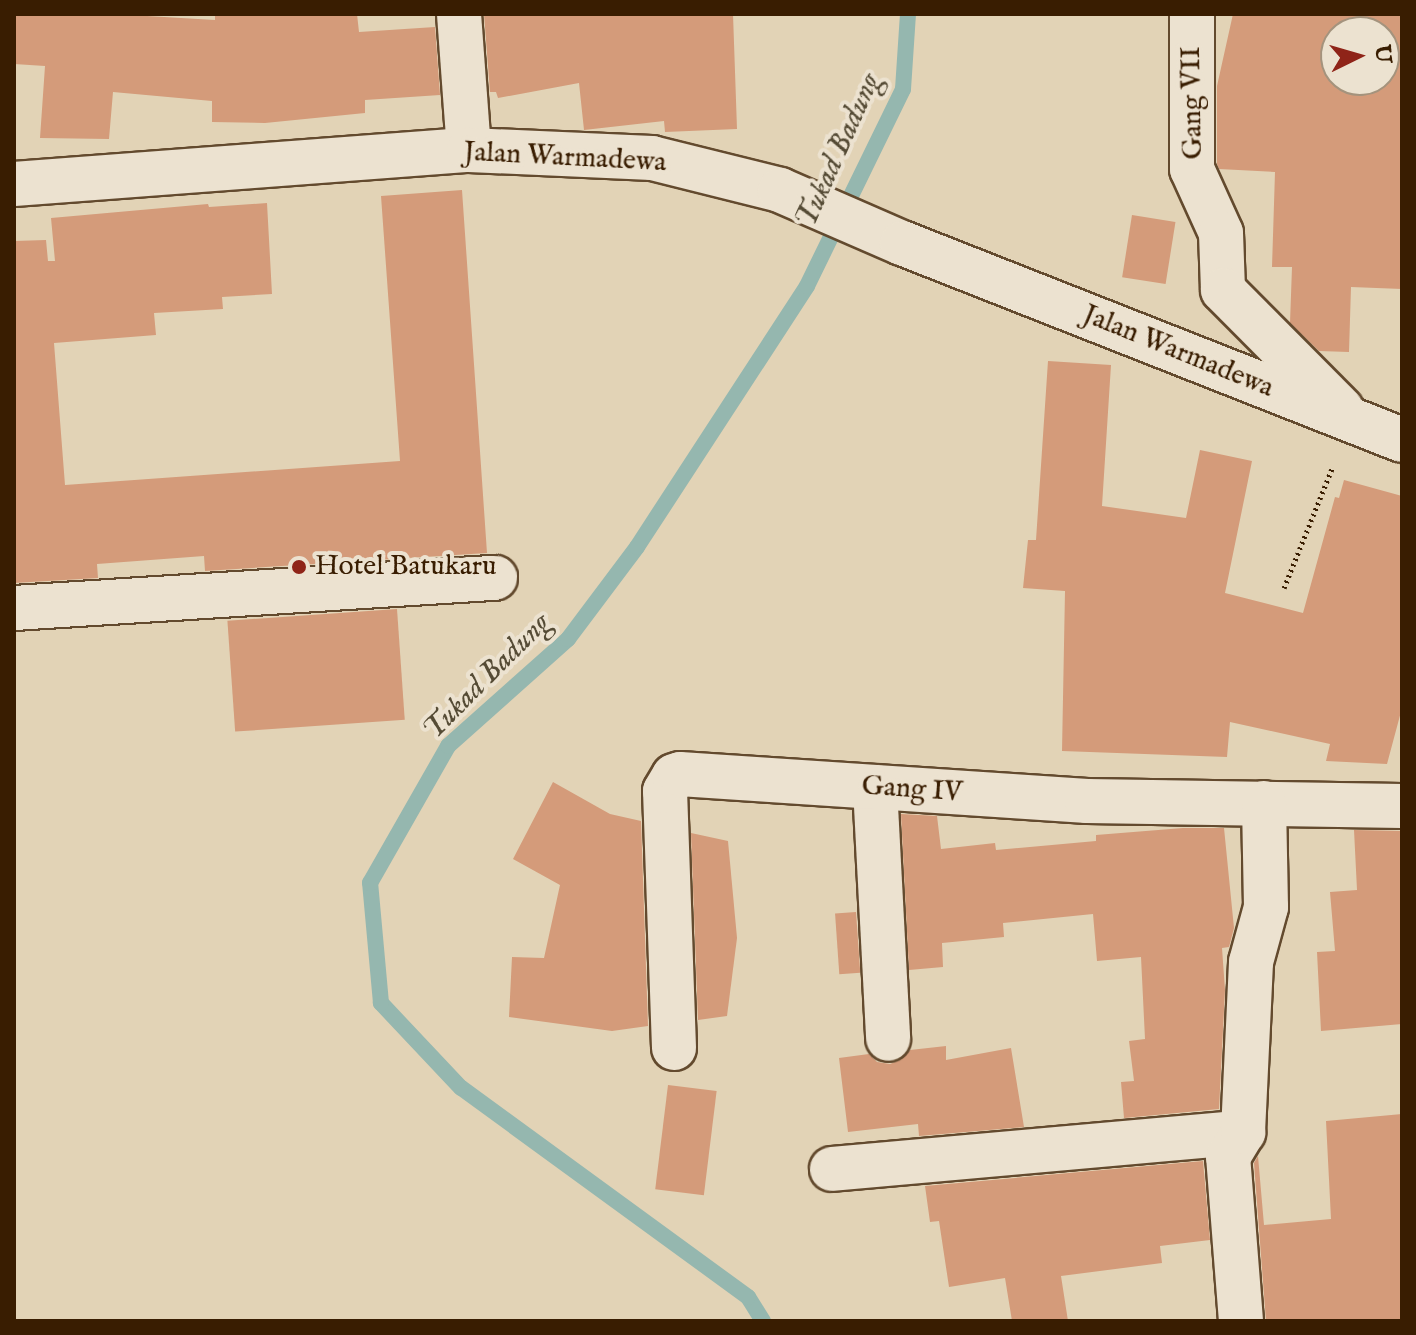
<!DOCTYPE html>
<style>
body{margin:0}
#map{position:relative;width:1416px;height:1335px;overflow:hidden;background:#e2d3b6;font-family:"IM FELL English",serif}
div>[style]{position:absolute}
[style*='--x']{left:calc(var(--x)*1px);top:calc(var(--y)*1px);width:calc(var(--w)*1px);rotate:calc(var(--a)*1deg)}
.stream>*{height:16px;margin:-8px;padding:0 8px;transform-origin:8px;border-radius:8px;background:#95b7af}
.building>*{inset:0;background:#d49b7a;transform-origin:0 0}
.path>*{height:5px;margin-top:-2.5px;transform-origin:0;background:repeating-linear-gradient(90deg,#391d01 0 2px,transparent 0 6px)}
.roads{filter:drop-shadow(2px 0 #634a2e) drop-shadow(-2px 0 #634a2e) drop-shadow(0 2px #634a2e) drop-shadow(0 -2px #634a2e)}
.minor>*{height:44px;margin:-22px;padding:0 22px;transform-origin:22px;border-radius:22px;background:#ece2d0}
.dots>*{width:22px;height:22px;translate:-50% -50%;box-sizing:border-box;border:4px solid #ece2d0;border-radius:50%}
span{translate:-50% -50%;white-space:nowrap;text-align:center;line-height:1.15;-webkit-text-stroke:8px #ece2d0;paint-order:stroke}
.street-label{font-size:28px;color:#391d01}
.poi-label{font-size:28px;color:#391d01}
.left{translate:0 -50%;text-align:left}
.water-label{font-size:30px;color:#554b35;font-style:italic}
.frame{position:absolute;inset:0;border:16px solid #391d01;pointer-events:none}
.north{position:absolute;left:1320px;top:16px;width:80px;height:80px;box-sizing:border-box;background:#ece2d0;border:2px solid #a4937d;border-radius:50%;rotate:85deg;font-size:22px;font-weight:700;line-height:32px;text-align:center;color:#391d01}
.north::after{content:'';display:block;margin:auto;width:28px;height:36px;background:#8f2418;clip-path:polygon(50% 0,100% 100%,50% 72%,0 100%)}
</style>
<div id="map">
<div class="stream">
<div style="--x:763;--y:1321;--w:28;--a:-122"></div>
<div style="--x:748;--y:1297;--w:355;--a:-143.9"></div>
<div style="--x:461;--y:1088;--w:117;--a:-133.3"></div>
<div style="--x:381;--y:1003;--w:121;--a:-95.2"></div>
<div style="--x:370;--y:883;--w:158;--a:-60.3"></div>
<div style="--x:448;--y:746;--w:161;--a:-41.7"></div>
<div style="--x:568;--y:639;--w:115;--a:-53.1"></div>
<div style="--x:637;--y:547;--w:311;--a:-56.9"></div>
<div style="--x:807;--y:286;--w:219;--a:-64"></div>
<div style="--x:903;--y:89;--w:75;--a:-86.2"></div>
</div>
<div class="building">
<div style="clip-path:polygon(14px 14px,113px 14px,215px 20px,215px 14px,357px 14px,359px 32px,435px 27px,440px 95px,365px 100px,365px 113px,265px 123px,212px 122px,212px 101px,113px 92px,109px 139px,40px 138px,45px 66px,14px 64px)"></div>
<div style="clip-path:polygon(484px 14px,733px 14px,737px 129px,665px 132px,664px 121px,584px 130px,579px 83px,498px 98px,496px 92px,490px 92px)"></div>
<div style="clip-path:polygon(evenodd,1233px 14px,1402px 14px,1402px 289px,1351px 287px,1349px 352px,1319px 351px,1290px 323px,1292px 267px,1272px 267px,1275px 172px,1219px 169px,1217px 164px,1217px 86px,1233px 14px,1336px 32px,1384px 32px,1384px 80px,1336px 80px,1336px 32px)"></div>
<div style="clip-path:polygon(462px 190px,487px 553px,205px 571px,204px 556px,97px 564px,98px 578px,14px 583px,14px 241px,46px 240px,48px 261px,55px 261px,51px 218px,208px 204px,209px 207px,267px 203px,272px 294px,222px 297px,223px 309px,154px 313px,156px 335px,54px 343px,65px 485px,400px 461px,381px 196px)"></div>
<div style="left:1132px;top:215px;width:44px;height:63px;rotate:9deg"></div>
<div style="clip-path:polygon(1048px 361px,1111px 365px,1102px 506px,1186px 518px,1200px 450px,1252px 461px,1225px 593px,1303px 613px,1335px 497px,1339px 498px,1344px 480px,1402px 496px,1402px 708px,1387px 764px,1326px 761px,1330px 744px,1230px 722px,1227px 757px,1062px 751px,1065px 591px,1023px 588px,1028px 540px,1036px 540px)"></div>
<div style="left:397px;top:609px;width:111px;height:170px;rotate:86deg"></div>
<div style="clip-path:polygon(553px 782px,610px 814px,641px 821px,648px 1026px,612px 1031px,509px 1017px,512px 957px,544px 958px,560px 885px,513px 859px)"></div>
<div style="clip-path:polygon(901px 814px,937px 816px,941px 849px,995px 843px,996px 850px,1096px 841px,1096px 835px,1183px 828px,1224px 828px,1234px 928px,1229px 947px,1222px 948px,1225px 990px,1219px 1109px,1124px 1118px,1121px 1082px,1134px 1081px,1129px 1041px,1145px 1039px,1141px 957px,1097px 961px,1093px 914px,1003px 923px,1004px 937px,942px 943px,943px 967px,909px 970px)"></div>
<div style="clip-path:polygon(1354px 830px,1402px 831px,1402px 1024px,1321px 1031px,1317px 952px,1335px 951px,1330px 892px,1357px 890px)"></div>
<div style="clip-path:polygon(691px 833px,728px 841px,737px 938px,727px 1016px,698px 1020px)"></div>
<div style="left:856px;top:912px;width:61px;height:21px;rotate:86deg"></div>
<div style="clip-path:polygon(946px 1046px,946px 1060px,1011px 1048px,1024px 1127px,919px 1136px,918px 1124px,848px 1132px,839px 1058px,869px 1054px,877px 1062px,890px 1064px,902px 1059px,910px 1050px)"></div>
<div style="left:668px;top:1085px;width:49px;height:105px;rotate:7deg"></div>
<div style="clip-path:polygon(1402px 1114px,1402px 1321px,1266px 1321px,1254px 1163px,1258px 1156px,1264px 1225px,1331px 1219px,1326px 1121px)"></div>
<div style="clip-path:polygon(1203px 1161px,1210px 1240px,1160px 1246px,1162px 1263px,1061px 1276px,1068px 1321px,1012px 1321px,1005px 1278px,949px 1287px,939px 1221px,930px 1222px,925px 1186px)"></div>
</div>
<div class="path">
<div style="--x:1284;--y:588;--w:131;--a:-68.1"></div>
</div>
<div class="roads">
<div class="minor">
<div style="--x:459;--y:14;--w:136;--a:85.8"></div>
<div style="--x:1192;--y:14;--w:155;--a:90"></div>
<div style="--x:1192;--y:169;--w:70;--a:65.6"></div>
<div style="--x:1221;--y:233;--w:57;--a:88"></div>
<div style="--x:1223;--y:290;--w:168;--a:45.2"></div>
<div style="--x:14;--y:184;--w:456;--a:-4.3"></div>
<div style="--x:469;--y:150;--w:183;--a:2.5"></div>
<div style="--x:652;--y:158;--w:132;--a:14"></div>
<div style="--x:780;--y:190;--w:133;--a:23.5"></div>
<div style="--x:902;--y:243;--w:537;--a:21.5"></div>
<div style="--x:14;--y:608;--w:482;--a:-3.6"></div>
<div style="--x:875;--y:787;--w:252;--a:87"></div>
<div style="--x:674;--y:1048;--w:257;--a:-92"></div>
<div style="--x:665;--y:791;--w:17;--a:-59"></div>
<div style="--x:674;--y:776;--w:6;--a:-18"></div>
<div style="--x:680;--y:774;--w:408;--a:3.8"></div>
<div style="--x:1087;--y:801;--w:315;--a:0.9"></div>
<div style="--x:832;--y:1169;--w:413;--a:-5.1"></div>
<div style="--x:1241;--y:1321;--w:165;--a:-94.5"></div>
<div style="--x:1228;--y:1157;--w:29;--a:-59"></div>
<div style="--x:1243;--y:1132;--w:170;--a:-87.3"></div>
<div style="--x:1251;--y:962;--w:57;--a:-74.7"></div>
<div style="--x:1266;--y:907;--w:104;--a:-91.1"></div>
</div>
</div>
<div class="dots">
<div style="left:299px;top:567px;background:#8f2418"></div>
</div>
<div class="street-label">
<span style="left:1193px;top:103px;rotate:-91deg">Gang VII</span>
<span style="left:565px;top:158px;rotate:3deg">Jalan Warmadewa</span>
<span style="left:1178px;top:352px;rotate:22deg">Jalan Warmadewa</span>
<span style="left:912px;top:790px;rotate:4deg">Gang IV</span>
</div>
<div class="poi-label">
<span class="left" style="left:315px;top:567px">Hotel Batukaru</span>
</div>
<div class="water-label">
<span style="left:839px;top:151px;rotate:-66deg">Tukad Badung</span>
<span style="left:487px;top:677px;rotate:-45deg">Tukad Badung</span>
</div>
<div class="frame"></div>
<div class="north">U</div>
</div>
